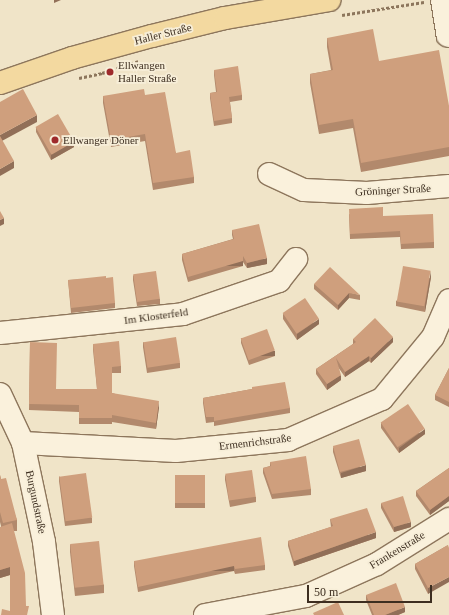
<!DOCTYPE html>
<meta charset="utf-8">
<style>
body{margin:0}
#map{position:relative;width:449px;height:615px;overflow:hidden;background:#f0e4c8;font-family:"Times New Roman",serif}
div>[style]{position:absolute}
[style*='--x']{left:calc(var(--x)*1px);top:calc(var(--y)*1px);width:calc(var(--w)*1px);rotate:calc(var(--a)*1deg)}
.path>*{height:2.5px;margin-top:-1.25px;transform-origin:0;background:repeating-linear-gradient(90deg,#8d765c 0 3px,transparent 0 5px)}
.roads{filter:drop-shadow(1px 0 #8d765c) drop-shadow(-1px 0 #8d765c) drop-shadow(0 1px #8d765c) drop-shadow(0 -1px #8d765c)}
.minor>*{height:22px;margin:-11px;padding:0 11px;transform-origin:11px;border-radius:11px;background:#faf1dc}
.major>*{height:22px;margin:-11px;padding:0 11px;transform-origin:11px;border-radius:11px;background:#f3d9a0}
.wall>*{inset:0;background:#b2896c;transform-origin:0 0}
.shaded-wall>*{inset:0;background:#916f58;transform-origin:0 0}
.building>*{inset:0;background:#cf9f7d;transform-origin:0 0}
.dots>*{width:11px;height:11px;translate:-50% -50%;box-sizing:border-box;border:2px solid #f7eed8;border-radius:50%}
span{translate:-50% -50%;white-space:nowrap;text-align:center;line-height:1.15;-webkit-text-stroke:3.5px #f7eed8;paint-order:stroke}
.street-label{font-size:11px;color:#3d2e20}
.poi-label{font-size:11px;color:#3d2e20}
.left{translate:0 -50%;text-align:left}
.scale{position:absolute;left:307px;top:585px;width:125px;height:18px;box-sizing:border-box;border:2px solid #3d2e20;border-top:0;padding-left:5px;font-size:12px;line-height:14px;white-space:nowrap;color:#3d2e20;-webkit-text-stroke:3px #f7eed8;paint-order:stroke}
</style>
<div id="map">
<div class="path">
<div style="--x:342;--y:15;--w:83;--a:-9"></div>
<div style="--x:79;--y:78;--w:24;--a:-12"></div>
<div style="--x:102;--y:73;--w:38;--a:-18"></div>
</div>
<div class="roads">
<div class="minor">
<div style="--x:442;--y:0;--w:36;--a:81"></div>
<div style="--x:269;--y:174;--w:38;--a:25"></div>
<div style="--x:304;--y:190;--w:63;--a:2.7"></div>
<div style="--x:367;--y:193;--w:82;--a:-4.9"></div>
<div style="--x:0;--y:333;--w:184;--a:-5.9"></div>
<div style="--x:183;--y:314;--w:102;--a:-19"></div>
<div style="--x:279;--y:281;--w:28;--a:-52"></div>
<div style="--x:0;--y:394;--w:54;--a:64.9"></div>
<div style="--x:23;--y:443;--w:101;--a:78"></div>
<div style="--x:44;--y:542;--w:74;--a:83"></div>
<div style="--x:23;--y:443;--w:153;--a:3"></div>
<div style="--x:176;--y:451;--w:113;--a:-5.6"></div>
<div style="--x:288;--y:440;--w:103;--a:-23.6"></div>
<div style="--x:382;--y:399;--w:80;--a:-50.6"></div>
<div style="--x:433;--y:337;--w:40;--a:-66.6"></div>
<div style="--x:205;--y:615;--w:103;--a:-10.7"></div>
<div style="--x:306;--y:596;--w:78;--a:-24.3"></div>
<div style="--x:377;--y:564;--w:85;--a:-32"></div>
</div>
<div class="major">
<div style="--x:0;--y:83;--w:76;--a:-19.1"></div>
<div style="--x:72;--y:58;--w:83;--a:-15.4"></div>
<div style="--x:152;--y:36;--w:75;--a:-13.9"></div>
<div style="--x:225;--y:18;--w:106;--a:-9.8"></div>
</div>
</div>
<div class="wall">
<div style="clip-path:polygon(327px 38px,379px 61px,449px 106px,449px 156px,361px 172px,353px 128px,319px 134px,310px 83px,310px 74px,331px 70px,327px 47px)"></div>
<div style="clip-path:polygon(214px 70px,242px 95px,242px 100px,230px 102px,232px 118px,232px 123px,214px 126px,210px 98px,210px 93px,216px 92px,214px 75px)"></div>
<div style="clip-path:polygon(145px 95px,176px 153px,194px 177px,194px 183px,153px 190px,145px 141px,111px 147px,103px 103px,103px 96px)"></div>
<div style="clip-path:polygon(36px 127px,74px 147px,51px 160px,36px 132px)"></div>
<div style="clip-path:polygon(349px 214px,434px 242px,434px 248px,401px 249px,400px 237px,350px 239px)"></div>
<div style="clip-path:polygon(232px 230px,267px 264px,247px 268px,243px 262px,243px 266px,188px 282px,182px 260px,182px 254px,233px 239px,232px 235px)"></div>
<div style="clip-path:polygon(133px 275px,160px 299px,160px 304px,137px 306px,133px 280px)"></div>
<div style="clip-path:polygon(431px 277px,425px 312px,396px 306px,396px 301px)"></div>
<div style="clip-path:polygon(106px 278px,115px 303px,115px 308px,71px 313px,68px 280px)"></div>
<div style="clip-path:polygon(314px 284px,360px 295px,360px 300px,349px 298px,338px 310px,314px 289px)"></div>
<div style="clip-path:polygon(283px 314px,319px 324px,297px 340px,283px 319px)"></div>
<div style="clip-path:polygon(241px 338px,275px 356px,249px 365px,241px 343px)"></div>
<div style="clip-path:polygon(353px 339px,393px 342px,371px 363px,369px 361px,345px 377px,338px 367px,341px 380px,327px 390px,316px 374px,316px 369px,353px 344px)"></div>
<div style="clip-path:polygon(30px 342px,56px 389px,97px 389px,93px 350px,93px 344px,121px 366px,121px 373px,112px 373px,112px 393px,159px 407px,156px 429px,112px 422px,112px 424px,79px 424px,79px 412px,29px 410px)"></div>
<div style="clip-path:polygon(143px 342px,180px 363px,180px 368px,147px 373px,143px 347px)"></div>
<div style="clip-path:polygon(449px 368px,449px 407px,435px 400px,435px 395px)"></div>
<div style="clip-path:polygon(252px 387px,290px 408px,290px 413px,214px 426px,214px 422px,206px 423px,203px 403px,203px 398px,252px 389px)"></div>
<div style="clip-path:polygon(381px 423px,425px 434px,399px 453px,381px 428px)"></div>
<div style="clip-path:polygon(333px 447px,366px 471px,341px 478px,333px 452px)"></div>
<div style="clip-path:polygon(270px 462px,311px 489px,311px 495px,272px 499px,263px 473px,263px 468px,270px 466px)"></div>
<div style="clip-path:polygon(449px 468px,449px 501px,430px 515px,416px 496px,416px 491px)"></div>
<div style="clip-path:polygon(0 475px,1px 479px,17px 520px,17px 531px,14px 531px,10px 611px,10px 575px,0 578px,1px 526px,0 522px)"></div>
<div style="left:205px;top:475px;width:33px;height:30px;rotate:90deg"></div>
<div style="clip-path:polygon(225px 475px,256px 497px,256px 502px,230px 507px,225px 480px)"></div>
<div style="clip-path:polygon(59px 476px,92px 518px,92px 523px,65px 526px,59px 481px)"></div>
<div style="clip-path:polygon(381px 503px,411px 527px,394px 532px,381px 508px)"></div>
<div style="clip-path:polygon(330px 519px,376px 538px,294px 566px,288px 546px,288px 541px,331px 527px)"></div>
<div style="clip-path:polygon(70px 544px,104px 585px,104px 593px,75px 596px,70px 552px)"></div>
<div style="clip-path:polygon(448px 545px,428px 594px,415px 569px,415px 564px)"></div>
<div style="clip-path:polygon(134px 561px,265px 565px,265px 570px,235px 574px,234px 571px,138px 592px,134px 566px)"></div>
<div style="clip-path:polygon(366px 595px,405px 612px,398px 615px,372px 615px,366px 600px)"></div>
</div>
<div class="shaded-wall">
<div style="clip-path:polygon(54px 0,61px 0,54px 3px)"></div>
<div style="clip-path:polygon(37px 115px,37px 122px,0 142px,0 135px)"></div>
<div style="clip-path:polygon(74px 142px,74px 147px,51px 160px,51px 154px)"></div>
<div style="clip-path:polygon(14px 161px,14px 168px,0 176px,0 169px)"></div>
<div style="clip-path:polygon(4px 218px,4px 224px,0 226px,0 220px)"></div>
<div style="clip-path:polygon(267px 258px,267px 264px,247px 268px,247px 263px)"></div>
<div style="left:243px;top:261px;width:5px;height:57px;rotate:90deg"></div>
<div style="clip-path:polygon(431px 271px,431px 277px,425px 312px,425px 306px)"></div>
<div style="clip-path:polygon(349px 293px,349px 298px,338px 310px,338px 305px)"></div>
<div style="clip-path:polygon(319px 319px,319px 324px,297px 340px,297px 334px)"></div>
<div style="clip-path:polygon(393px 337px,393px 342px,371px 363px,371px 358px)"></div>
<div style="left:275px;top:351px;width:5px;height:28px;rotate:90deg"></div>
<div style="clip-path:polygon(369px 356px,369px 361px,345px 377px,345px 372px)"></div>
<div style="clip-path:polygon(341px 375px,341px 380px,327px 390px,327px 384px)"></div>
<div style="clip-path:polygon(159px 401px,159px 407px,156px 429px,156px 423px)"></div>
<div style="clip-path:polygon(425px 429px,425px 434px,399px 453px,399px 448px)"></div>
<div style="clip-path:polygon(366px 465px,366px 471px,341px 478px,341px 473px)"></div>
<div style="clip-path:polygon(449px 496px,449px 501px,430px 515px,430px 510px)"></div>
<div style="clip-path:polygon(411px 522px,411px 527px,394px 532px,394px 527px)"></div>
<div style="clip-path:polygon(376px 532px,376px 538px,294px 566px,294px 561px)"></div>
<div style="left:234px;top:566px;width:5px;height:98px;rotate:90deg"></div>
<div style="clip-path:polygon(10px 567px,10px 575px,0 578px,0 570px)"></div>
<div style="clip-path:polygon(449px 577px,449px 582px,428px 594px,428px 588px)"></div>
<div style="clip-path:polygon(405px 607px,405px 612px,398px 615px,385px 615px)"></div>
</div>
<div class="building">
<div style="clip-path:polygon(373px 29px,379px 61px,439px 50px,449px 106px,449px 147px,361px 163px,353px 119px,319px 125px,310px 74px,333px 70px,327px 38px)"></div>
<div style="clip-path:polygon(238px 66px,242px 95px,229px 97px,232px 118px,214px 121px,210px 93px,217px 92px,214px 70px)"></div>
<div style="clip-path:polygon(23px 89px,37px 115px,0 135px,0 102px)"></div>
<div style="clip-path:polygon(144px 89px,145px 95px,165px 92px,176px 153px,190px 150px,194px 177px,153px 183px,145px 134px,111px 140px,103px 96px)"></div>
<div style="left:58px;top:114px;width:32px;height:26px;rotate:60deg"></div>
<div style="clip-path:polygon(0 136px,14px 161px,0 169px)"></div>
<div style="clip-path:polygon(383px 207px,383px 216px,433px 214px,434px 242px,401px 244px,400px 231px,350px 234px,349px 209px)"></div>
<div style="clip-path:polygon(0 211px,4px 218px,0 220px)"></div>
<div style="clip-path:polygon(259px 224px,267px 258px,247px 263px,243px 256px,243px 261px,188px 277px,182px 254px,234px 239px,232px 230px)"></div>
<div style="left:403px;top:266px;width:28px;height:36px;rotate:10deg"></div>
<div style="clip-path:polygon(330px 267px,360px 295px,349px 293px,338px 305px,314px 284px)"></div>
<div style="left:156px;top:271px;width:28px;height:23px;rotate:82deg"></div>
<div style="clip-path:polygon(106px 276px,106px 278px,113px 277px,115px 303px,71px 308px,68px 280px)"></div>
<div style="left:305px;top:298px;width:25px;height:27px;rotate:56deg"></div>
<div style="clip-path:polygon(375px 318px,393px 337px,371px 358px,369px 356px,345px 372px,336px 358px,341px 375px,327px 384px,316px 369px,356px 342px,353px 339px)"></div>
<div style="left:267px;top:329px;width:23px;height:28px;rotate:70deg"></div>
<div style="left:176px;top:337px;width:26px;height:33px;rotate:81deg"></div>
<div style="clip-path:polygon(119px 341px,121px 366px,112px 367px,112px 393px,159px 401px,156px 423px,112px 415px,112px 418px,79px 418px,79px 405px,29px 404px,30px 342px,57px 343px,56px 389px,97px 389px,93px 344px)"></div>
<div style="clip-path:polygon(449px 368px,449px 402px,435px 395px)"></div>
<div style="clip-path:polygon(285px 382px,290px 408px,214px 421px,214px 417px,206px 417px,203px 398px,252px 389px,252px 387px)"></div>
<div style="left:408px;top:404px;width:30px;height:33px;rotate:56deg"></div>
<div style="left:359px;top:439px;width:27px;height:27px;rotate:75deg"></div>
<div style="clip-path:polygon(306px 456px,311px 489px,272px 494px,263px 468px,271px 466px,270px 462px)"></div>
<div style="clip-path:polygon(449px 468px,449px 496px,430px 510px,416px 491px)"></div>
<div style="left:252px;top:470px;width:27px;height:27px;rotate:82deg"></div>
<div style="left:86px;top:473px;width:45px;height:27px;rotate:82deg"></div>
<div style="clip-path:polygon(0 475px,1px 479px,6px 478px,17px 520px,3px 523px,0 512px)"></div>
<div style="left:205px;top:475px;width:28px;height:30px;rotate:90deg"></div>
<div style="clip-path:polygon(403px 496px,411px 522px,394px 527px,381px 503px)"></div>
<div style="clip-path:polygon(367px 508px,376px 532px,294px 561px,288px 541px,333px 526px,330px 519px)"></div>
<div style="clip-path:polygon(12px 523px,25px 573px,26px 606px,29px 606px,27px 615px,1px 615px,2px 609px,10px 611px,10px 567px,0 570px,0 527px)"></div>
<div style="clip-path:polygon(261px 537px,265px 565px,235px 569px,234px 566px,138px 587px,134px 561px)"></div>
<div style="left:99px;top:541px;width:44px;height:29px;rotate:84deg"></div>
<div style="clip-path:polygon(448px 545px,449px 548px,449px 577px,428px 588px,415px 564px)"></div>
<div style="clip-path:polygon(396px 583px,405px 607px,385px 615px,374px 615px,366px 595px)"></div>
<div style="clip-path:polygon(338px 602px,344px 615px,314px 615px,313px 613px)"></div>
</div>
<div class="dots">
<div style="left:110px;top:72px;background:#9e2a2b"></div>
<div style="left:55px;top:140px;background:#9e2a2b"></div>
</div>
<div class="street-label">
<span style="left:163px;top:34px;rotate:-14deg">Haller Straße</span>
<span style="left:393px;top:190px;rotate:-3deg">Gröninger Straße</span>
<span style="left:156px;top:316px;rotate:-8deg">Im Klosterfeld</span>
<span style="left:255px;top:442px;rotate:-7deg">Ermenrichstraße</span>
<span style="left:36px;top:502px;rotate:78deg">Burgundstraße</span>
<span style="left:397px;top:550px;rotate:-31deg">Frankenstraße</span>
</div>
<div class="poi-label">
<span class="left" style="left:118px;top:72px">Ellwangen<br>Haller Straße</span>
<span class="left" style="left:63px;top:140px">Ellwanger Döner</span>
</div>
<div class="scale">50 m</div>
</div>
